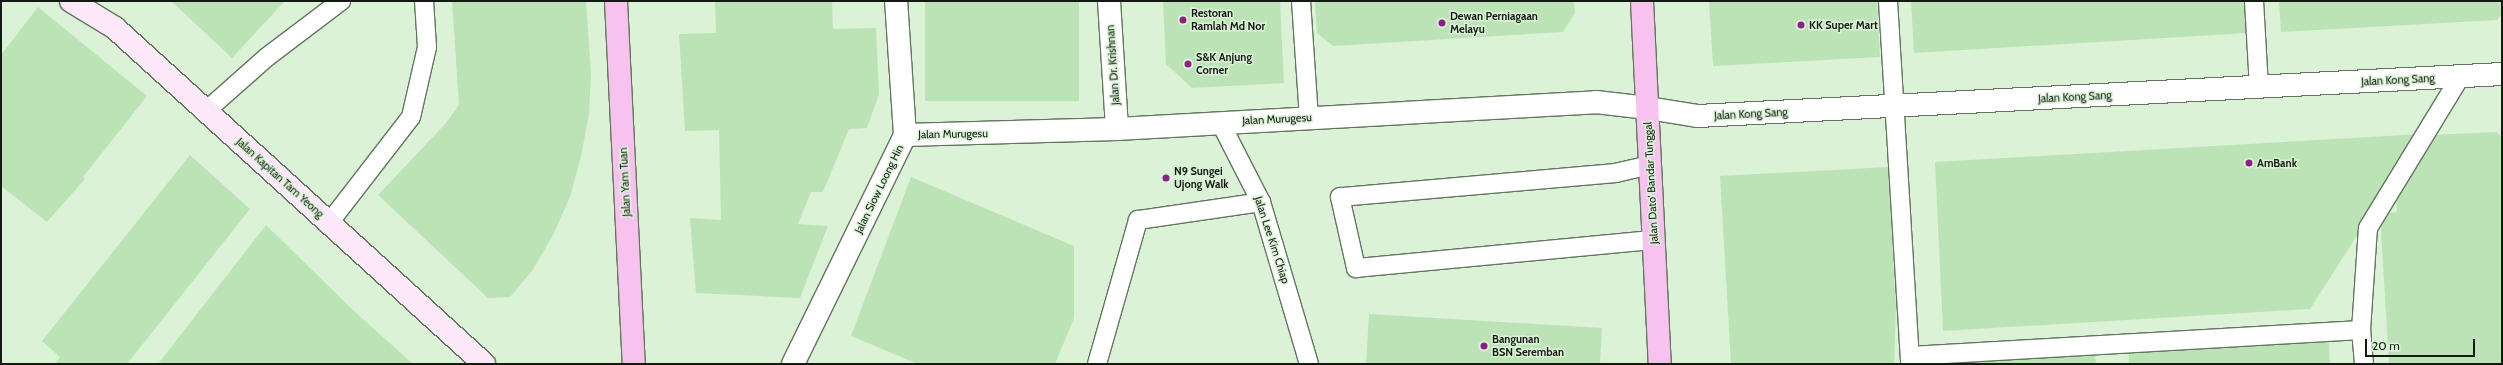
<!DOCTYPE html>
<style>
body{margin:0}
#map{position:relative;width:2503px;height:365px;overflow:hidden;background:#dbf2d7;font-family:Cabin,sans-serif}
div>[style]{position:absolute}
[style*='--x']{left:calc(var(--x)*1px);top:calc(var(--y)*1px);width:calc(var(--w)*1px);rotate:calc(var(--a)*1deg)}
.building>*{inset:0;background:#bce3b6;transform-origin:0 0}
.roads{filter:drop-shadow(1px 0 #62765f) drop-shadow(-1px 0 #62765f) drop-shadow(0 1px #62765f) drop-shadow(0 -1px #62765f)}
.service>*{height:18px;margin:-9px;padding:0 9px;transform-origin:9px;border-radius:9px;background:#fff}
.minor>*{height:22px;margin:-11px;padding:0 11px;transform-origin:11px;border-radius:11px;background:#fff}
.tertiary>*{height:22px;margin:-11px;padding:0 11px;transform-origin:11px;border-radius:11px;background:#fff}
.secondary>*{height:22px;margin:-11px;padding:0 11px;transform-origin:11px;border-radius:11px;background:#fce8f9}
.trunk>*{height:22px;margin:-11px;padding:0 11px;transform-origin:11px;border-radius:11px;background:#f8c2ef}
.dots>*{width:11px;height:11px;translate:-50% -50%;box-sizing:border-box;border:2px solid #dbf2d7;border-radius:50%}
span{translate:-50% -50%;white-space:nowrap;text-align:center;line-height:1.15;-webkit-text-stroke:3px #dbf2d7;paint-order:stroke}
.poi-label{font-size:11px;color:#121a11;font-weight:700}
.left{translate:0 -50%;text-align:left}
.street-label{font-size:11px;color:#121a11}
.frame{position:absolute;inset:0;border:2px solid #121a11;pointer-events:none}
.scale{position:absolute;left:2365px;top:339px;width:110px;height:18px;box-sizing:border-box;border:2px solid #121a11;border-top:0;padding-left:5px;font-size:12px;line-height:14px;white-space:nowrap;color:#121a11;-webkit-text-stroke:3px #dbf2d7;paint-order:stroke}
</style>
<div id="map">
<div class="building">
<div style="clip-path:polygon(171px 1px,285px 1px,232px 58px)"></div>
<div style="clip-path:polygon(452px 1px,586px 1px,591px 73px,589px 115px,581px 156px,570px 197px,553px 235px,532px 271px,510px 297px,488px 298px,378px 195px,446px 123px,459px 105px)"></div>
<div style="clip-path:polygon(715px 1px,832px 1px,833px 29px,876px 28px,879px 94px,867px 128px,849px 129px,823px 192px,811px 192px,798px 224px,828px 226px,800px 298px,696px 293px,690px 218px,721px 220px,719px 130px,685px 131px,679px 34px,716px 33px)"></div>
<div style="left:925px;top:1px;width:154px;height:100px"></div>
<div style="clip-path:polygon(1163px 1px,1280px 1px,1284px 83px,1192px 88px,1166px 64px)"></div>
<div style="clip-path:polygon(1315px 1px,1574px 1px,1575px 13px,1563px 32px,1333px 46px,1317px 33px)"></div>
<div style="clip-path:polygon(1709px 1px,1877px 1px,1880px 57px,1713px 66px)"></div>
<div style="clip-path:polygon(1911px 1px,2245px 1px,2247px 33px,1914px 53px)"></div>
<div style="clip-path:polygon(2279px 1px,2502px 1px,2502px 14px,2497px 20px,2281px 32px)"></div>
<div style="clip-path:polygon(38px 7px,147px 96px,83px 177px,85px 179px,47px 222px,1px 186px,1px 55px)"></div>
<div style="clip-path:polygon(2496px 132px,2502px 137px,2502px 364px,2389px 364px,2380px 214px,2397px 212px,2396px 190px,2432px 135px)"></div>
<div style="clip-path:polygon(2422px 134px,2310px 309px,1943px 331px,1935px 162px)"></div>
<div style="clip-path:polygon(190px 155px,250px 209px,127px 364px,55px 364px,60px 357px,42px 341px)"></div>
<div style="clip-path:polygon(1888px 167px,1896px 309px,1894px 364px,1731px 364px,1720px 176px)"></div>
<div style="clip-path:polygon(911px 177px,1074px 246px,1074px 318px,1055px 364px,918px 364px,851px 336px)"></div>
<div style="clip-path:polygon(266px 225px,354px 311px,413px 364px,158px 364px)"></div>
<div style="clip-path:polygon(1369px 314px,1602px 328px,1600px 364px,1366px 364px)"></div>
<div style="clip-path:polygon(2329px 342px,2330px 364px,2129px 364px,2129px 353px)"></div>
<div style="clip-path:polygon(2095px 355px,2096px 364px,1964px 364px,1964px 363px)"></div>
</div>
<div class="roads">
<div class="service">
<div style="--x:1301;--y:1;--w:116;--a:86.1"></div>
<div style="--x:1888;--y:1;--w:364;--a:86.5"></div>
<div style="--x:2254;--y:1;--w:86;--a:86.7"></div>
<div style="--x:206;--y:111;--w:81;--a:-41.5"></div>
<div style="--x:267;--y:57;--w:93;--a:-37.1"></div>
<div style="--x:1220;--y:122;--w:90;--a:62.9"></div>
<div style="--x:1261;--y:202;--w:169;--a:73.5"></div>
<div style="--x:1650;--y:165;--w:35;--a:167"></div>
<div style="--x:1616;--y:173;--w:277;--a:175"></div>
<div style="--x:1340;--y:197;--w:73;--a:77.3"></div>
<div style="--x:1356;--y:268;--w:299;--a:-5.4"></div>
<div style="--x:329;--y:223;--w:134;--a:-52.3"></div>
<div style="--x:411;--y:117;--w:72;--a:-77.1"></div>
<div style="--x:427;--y:47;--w:46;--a:-93.7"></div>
<div style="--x:1910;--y:356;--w:452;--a:-3.3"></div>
<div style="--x:1097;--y:364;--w:150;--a:-74.1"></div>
<div style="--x:1138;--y:220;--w:124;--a:-8.3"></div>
<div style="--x:2364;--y:364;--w:34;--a:-95"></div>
<div style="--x:2361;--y:330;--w:102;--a:-86.1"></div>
<div style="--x:2368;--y:228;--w:177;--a:-58.6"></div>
</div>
<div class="minor">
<div style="--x:1109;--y:1;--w:128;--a:86.4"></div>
<div style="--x:905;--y:135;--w:212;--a:-1.6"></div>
<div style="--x:1117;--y:129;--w:480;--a:-3.2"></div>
<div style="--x:1596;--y:102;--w:52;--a:6.6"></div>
<div style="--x:793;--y:364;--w:255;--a:-63.9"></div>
<div style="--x:905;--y:135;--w:134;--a:-93.8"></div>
</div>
<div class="tertiary">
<div style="--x:1648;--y:108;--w:51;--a:9.1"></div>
<div style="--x:1698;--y:116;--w:805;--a:-2.99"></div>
</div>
<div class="secondary">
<div style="--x:71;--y:1;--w:52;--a:31.5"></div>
<div style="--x:115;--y:28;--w:499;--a:42.3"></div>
</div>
<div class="trunk">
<div style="--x:616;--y:1;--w:363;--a:87.2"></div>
<div style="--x:1642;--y:1;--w:363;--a:87.2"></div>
</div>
</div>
<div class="dots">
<div style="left:1183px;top:20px;background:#8e2083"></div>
<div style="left:1442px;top:23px;background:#8e2083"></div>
<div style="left:1801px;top:25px;background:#8e2083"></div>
<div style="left:1188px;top:64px;background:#8e2083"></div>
<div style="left:2249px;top:163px;background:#8e2083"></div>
<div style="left:1166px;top:178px;background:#8e2083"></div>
<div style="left:1484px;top:346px;background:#8e2083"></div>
</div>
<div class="poi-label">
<span class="left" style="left:1191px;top:20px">Restoran<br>Ramlah Md Nor</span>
<span class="left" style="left:1450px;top:23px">Dewan Perniagaan<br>Melayu</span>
<span class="left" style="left:1809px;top:25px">KK Super Mart</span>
<span class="left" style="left:1196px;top:64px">S&amp;K Anjung<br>Corner</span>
<span class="left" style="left:2257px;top:163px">AmBank</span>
<span class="left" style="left:1174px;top:178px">N9 Sungei<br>Ujong Walk</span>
<span class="left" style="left:1492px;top:346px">Bangunan<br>BSN Seremban</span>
</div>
<div class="street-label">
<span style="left:1113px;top:65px;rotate:-94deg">Jalan Dr. Krishnan</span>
<span style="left:2398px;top:80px;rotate:-3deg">Jalan Kong Sang</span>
<span style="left:2075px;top:97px;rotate:-3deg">Jalan Kong Sang</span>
<span style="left:1751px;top:114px;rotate:-3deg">Jalan Kong Sang</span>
<span style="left:1277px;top:119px;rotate:-3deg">Jalan Murugesu</span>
<span style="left:953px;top:134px;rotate:-1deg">Jalan Murugesu</span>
<span style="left:280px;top:178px;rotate:42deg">Jalan Kapitan Tam Yeong</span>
<span style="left:625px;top:182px;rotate:-93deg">Jalan Yam Tuan</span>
<span style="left:1651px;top:183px;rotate:-93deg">Jalan Dato' Bandar Tunggal</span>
<span style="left:879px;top:189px;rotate:-64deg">Jalan Siow Loong Hin</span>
<span style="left:1272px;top:240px;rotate:72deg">Jalan Lee Kim Chiap</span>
</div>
<div class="frame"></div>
<div class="scale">20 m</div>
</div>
